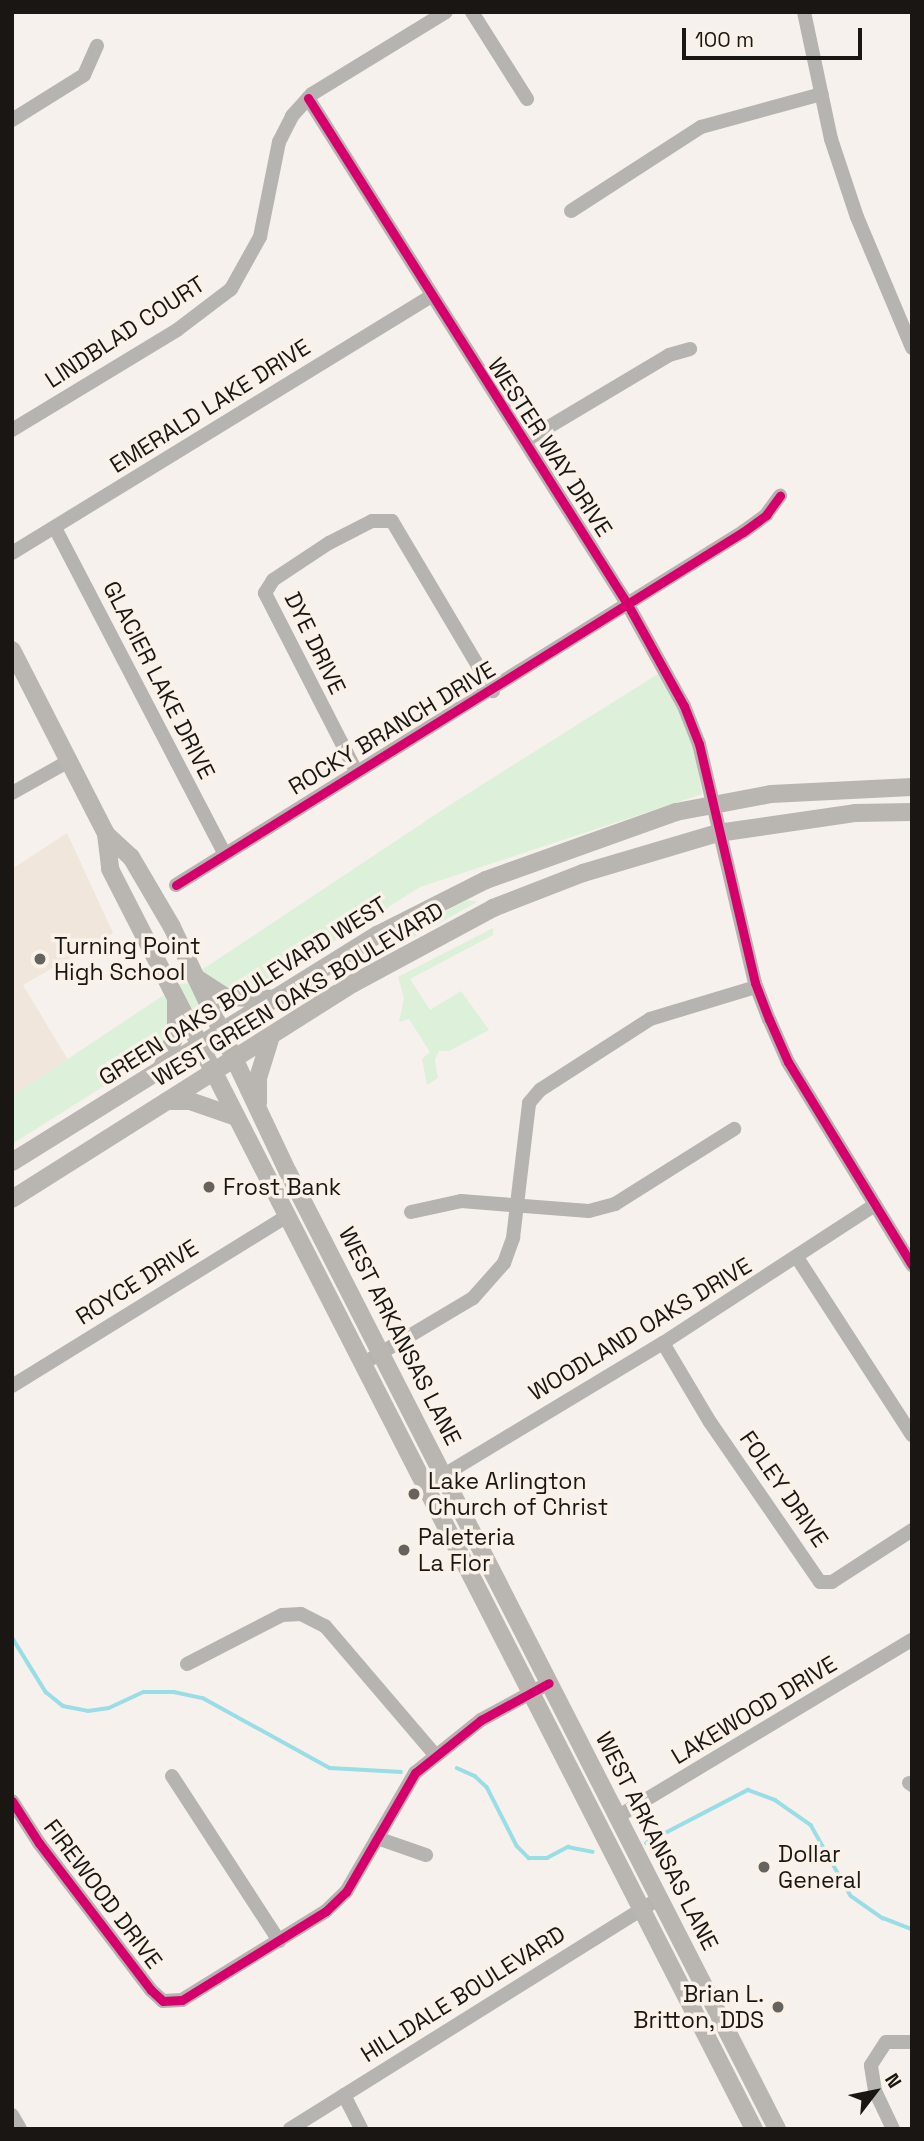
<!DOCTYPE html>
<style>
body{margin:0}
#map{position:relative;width:924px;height:2141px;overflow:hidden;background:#f6f1ec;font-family:"Space Grotesk",sans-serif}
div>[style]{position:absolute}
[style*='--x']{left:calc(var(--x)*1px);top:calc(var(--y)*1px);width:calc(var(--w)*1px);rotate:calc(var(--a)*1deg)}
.built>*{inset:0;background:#f0e6db}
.green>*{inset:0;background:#dcf0da}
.stream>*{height:3.5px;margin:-1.75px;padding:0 1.75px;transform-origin:1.75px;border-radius:1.75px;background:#99dde7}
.minor>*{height:14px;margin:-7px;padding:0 7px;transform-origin:7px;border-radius:7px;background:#b5b4b0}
.major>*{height:18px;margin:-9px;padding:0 9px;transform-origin:9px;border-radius:9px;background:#b9b6b2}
.cycleway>*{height:9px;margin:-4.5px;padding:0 4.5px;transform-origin:4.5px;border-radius:4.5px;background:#d6006c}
.dots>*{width:19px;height:19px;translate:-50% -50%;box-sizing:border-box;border:4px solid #faf2e8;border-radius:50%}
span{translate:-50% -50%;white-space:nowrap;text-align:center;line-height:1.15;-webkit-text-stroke:7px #faf2e8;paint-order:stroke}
.street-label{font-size:23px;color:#191613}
.poi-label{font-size:23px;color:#191613}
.left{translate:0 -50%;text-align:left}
.right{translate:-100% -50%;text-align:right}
.frame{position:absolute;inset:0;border:14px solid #191613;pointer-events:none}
.north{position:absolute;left:840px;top:2057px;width:70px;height:70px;-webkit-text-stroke:5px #faf2e8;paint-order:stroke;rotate:58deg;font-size:19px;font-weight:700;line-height:28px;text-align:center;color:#191613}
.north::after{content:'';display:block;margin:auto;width:24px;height:32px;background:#191613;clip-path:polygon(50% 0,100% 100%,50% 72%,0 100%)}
.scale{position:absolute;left:682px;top:28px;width:180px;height:32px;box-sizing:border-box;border:4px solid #191613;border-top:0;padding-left:9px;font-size:21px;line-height:24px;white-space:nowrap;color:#191613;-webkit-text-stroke:5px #faf2e8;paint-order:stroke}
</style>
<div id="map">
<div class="built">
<div style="clip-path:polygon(67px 833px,113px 933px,23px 985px,68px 1060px,12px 1096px,12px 869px)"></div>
</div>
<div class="green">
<div style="clip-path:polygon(661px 672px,679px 704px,694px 747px,702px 794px,420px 887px,12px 1144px,12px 1096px,453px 803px)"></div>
<div style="clip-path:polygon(467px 900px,477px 902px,395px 948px,426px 922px)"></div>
<div style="clip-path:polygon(493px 928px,493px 935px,410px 979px,430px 1010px,461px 991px,489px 1030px,449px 1051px,439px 1051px,435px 1060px,438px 1078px,427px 1085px,422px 1059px,430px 1052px,409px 1019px,399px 1022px,404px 998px,398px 977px)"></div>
</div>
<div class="stream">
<div style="--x:12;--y:1637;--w:65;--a:58.3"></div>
<div style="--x:46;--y:1692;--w:22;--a:39"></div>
<div style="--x:63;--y:1706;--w:25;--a:11"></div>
<div style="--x:88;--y:1711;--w:21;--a:-8"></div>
<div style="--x:109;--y:1708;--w:38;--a:-25"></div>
<div style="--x:144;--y:1692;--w:30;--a:0"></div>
<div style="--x:174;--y:1692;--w:30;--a:12"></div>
<div style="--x:203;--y:1698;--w:145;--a:28.9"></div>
<div style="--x:330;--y:1768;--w:71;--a:3.2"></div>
<div style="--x:457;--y:1768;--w:20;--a:24"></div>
<div style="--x:475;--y:1776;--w:16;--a:43"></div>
<div style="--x:487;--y:1787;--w:66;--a:63"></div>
<div style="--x:517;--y:1846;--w:17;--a:45"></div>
<div style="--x:529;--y:1858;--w:18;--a:0"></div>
<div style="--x:547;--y:1858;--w:24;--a:-28"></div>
<div style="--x:568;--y:1847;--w:25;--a:11"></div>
<div style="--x:646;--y:1843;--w:115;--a:-27.5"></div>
<div style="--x:748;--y:1790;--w:29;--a:20"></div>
<div style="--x:775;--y:1800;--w:44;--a:34.8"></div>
<div style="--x:811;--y:1825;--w:81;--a:60.6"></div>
<div style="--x:851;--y:1896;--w:39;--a:35"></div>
<div style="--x:883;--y:1918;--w:31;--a:21"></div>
</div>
<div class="minor">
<div style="--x:472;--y:12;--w:103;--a:57.7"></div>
<div style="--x:804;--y:12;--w:130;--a:78"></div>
<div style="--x:831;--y:139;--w:82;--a:71.6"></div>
<div style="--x:857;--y:217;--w:142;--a:67.2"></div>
<div style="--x:308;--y:98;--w:600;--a:57.74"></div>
<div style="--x:628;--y:605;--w:115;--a:61"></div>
<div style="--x:684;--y:706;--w:41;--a:68.5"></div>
<div style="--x:699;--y:744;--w:245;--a:76.8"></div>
<div style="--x:755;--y:983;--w:39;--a:69"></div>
<div style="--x:769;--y:1019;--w:47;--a:66.2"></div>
<div style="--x:788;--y:1062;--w:238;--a:58.6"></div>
<div style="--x:12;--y:120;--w:85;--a:-32"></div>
<div style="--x:84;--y:75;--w:32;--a:-66"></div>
<div style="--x:571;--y:211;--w:155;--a:-32.9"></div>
<div style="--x:701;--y:127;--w:125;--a:-15.3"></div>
<div style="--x:12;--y:430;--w:193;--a:-31.2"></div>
<div style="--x:177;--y:330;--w:68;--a:-37.2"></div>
<div style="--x:231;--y:289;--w:60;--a:-60.9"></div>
<div style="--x:260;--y:237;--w:97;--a:-78.7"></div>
<div style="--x:279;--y:142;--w:29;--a:-63"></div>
<div style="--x:292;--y:116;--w:30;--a:-48"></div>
<div style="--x:312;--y:94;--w:157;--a:-31.5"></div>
<div style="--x:525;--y:441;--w:168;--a:-30.8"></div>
<div style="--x:669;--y:355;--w:22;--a:-16"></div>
<div style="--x:55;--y:528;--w:365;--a:62.5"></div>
<div style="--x:12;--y:553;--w:490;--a:-31.5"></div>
<div style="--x:356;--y:771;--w:200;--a:-117.1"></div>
<div style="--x:265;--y:593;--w:15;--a:-58"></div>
<div style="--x:273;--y:580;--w:67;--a:-33.5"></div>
<div style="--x:329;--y:543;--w:48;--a:-27.1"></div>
<div style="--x:372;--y:521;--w:20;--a:0"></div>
<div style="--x:392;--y:521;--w:198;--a:59.3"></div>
<div style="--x:12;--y:793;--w:65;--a:-29.3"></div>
<div style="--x:176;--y:885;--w:668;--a:-31.91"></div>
<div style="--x:743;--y:532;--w:29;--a:-36"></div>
<div style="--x:766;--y:515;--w:24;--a:-54"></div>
<div style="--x:411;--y:1212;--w:51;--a:-12.4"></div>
<div style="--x:461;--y:1201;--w:128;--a:4.5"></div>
<div style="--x:589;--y:1211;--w:27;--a:-15"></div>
<div style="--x:615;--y:1204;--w:141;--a:-32.2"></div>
<div style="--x:798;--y:1259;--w:210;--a:57.1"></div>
<div style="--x:663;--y:1343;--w:92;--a:59.3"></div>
<div style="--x:710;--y:1422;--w:194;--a:55.5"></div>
<div style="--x:820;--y:1582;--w:12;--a:0"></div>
<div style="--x:832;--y:1582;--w:95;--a:-33"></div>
<div style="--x:364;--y:1363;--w:127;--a:-30.8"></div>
<div style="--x:473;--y:1298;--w:47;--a:-48.5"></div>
<div style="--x:504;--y:1263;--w:27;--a:-70"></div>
<div style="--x:513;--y:1238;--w:136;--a:-83.2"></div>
<div style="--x:529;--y:1103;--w:17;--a:-50"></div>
<div style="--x:540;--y:1090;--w:131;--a:-32.8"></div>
<div style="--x:650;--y:1019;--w:111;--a:-16.8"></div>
<div style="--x:12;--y:1386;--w:323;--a:-31.7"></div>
<div style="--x:429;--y:1492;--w:23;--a:-49"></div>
<div style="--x:444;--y:1475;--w:256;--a:-31.1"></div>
<div style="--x:663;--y:1343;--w:253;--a:-33.1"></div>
<div style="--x:187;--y:1664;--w:107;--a:-27.3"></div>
<div style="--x:282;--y:1615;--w:19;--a:-3"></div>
<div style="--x:301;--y:1614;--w:27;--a:27"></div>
<div style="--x:325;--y:1626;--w:170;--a:49.5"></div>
<div style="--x:172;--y:1776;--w:197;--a:57"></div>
<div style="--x:909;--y:1783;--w:4;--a:34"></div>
<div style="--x:12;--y:1801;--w:50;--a:57.3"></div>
<div style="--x:39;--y:1843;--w:185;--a:52.7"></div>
<div style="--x:151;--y:1990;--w:16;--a:43"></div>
<div style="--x:163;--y:2001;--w:19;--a:-3"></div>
<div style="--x:182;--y:2000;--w:169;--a:-31.7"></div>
<div style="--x:326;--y:1911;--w:28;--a:-44"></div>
<div style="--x:346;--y:1892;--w:138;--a:-59.9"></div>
<div style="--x:415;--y:1773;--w:85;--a:-38.8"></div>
<div style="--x:481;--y:1720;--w:77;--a:-28.6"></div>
<div style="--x:617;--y:1817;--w:344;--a:-31"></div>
<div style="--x:377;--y:1838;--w:52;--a:19.1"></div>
<div style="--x:344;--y:2095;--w:38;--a:63"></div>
<div style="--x:12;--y:2115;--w:16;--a:60"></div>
<div style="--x:290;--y:2129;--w:435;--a:-32"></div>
<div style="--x:893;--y:2129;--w:42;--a:-115.3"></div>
<div style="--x:875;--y:2091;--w:26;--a:-99"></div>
<div style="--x:871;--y:2065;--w:27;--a:-57"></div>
<div style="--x:886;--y:2042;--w:24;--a:0"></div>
</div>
<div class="major">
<div style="--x:12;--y:650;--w:207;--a:62.9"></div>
<div style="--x:106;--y:834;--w:35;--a:83"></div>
<div style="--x:110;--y:869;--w:1415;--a:62.93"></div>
<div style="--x:106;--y:834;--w:34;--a:43"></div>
<div style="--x:131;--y:857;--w:81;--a:59.6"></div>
<div style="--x:172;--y:927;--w:271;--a:64.7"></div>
<div style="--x:288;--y:1172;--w:1075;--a:62.93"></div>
<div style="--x:198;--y:979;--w:33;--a:33"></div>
<div style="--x:226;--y:997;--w:50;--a:2.3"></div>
<div style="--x:160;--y:1072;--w:41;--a:-67.2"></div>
<div style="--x:176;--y:1034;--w:32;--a:-90"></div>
<div style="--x:167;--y:1101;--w:23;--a:0"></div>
<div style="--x:190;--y:1101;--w:49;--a:19.2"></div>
<div style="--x:258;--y:1103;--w:25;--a:-90"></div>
<div style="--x:258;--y:1078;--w:44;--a:-72.8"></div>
<div style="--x:12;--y:1162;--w:430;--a:-31.9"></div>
<div style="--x:377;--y:935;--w:122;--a:-26.8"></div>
<div style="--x:486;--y:880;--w:202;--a:-19.7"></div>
<div style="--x:676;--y:812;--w:97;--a:-10.7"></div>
<div style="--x:771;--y:794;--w:141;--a:-2.8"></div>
<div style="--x:12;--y:1199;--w:404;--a:-32.3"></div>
<div style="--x:354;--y:983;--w:158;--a:-28.3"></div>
<div style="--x:493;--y:908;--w:97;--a:-21.3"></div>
<div style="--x:583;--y:873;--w:141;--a:-16.5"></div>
<div style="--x:718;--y:833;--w:138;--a:-8.3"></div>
<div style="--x:855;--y:813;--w:57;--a:-1"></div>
</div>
<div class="cycleway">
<div style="--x:308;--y:98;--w:600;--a:57.74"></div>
<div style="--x:628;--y:605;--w:115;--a:61"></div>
<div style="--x:684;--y:706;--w:41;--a:68.5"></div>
<div style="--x:699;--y:744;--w:245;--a:76.8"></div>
<div style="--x:755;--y:983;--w:39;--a:69"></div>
<div style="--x:769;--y:1019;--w:47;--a:66.2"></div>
<div style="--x:788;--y:1062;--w:238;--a:58.6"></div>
<div style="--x:176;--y:885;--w:668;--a:-31.91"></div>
<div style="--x:743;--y:532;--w:29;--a:-36"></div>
<div style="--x:766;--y:515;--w:24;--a:-54"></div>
<div style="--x:12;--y:1801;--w:50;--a:57.3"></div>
<div style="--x:39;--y:1843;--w:185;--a:52.7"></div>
<div style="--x:151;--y:1990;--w:16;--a:43"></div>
<div style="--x:163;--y:2001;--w:19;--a:-3"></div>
<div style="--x:182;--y:2000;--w:169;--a:-31.7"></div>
<div style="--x:326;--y:1911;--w:28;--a:-44"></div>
<div style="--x:346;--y:1892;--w:138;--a:-59.9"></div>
<div style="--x:415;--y:1773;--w:85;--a:-38.8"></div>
<div style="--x:481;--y:1720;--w:77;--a:-28.6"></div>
</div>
<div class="dots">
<div style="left:40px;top:959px;background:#66635f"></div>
<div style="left:209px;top:1187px;background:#66635f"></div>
<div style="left:414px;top:1494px;background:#66635f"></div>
<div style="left:404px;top:1550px;background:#66635f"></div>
<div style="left:764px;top:1867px;background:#66635f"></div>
<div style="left:778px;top:2007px;background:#66635f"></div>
</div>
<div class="street-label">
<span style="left:125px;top:332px;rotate:-33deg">LINDBLAD COURT</span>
<span style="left:210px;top:406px;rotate:-32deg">EMERALD LAKE DRIVE</span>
<span style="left:550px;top:447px;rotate:57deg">WESTER WAY DRIVE</span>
<span style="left:315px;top:643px;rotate:64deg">DYE DRIVE</span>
<span style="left:159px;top:680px;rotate:63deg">GLACIER LAKE DRIVE</span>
<span style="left:392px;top:728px;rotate:-31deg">ROCKY BRANCH DRIVE</span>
<span style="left:243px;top:991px;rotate:-32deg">GREEN OAKS BOULEVARD WEST</span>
<span style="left:298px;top:994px;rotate:-31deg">WEST GREEN OAKS BOULEVARD</span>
<span style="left:137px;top:1282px;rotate:-32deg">ROYCE DRIVE</span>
<span style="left:640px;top:1329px;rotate:-31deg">WOODLAND OAKS DRIVE</span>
<span style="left:400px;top:1336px;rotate:63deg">WEST ARKANSAS LANE</span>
<span style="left:784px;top:1489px;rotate:55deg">FOLEY DRIVE</span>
<span style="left:754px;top:1710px;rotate:-31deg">LAKEWOOD DRIVE</span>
<span style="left:657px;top:1841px;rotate:63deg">WEST ARKANSAS LANE</span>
<span style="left:103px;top:1894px;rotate:53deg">FIREWOOD DRIVE</span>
<span style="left:463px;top:1994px;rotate:-32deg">HILLDALE BOULEVARD</span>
</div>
<div class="poi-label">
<span class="left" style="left:54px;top:959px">Turning Point<br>High School</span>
<span class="left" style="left:223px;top:1187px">Frost Bank</span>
<span class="left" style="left:428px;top:1494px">Lake Arlington<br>Church of Christ</span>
<span class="left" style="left:418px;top:1550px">Paleteria<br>La Flor</span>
<span class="left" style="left:778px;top:1867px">Dollar<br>General</span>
<span class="right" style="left:764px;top:2007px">Brian L.<br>Britton, DDS</span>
</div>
<div class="frame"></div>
<div class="north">N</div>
<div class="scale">100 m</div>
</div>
